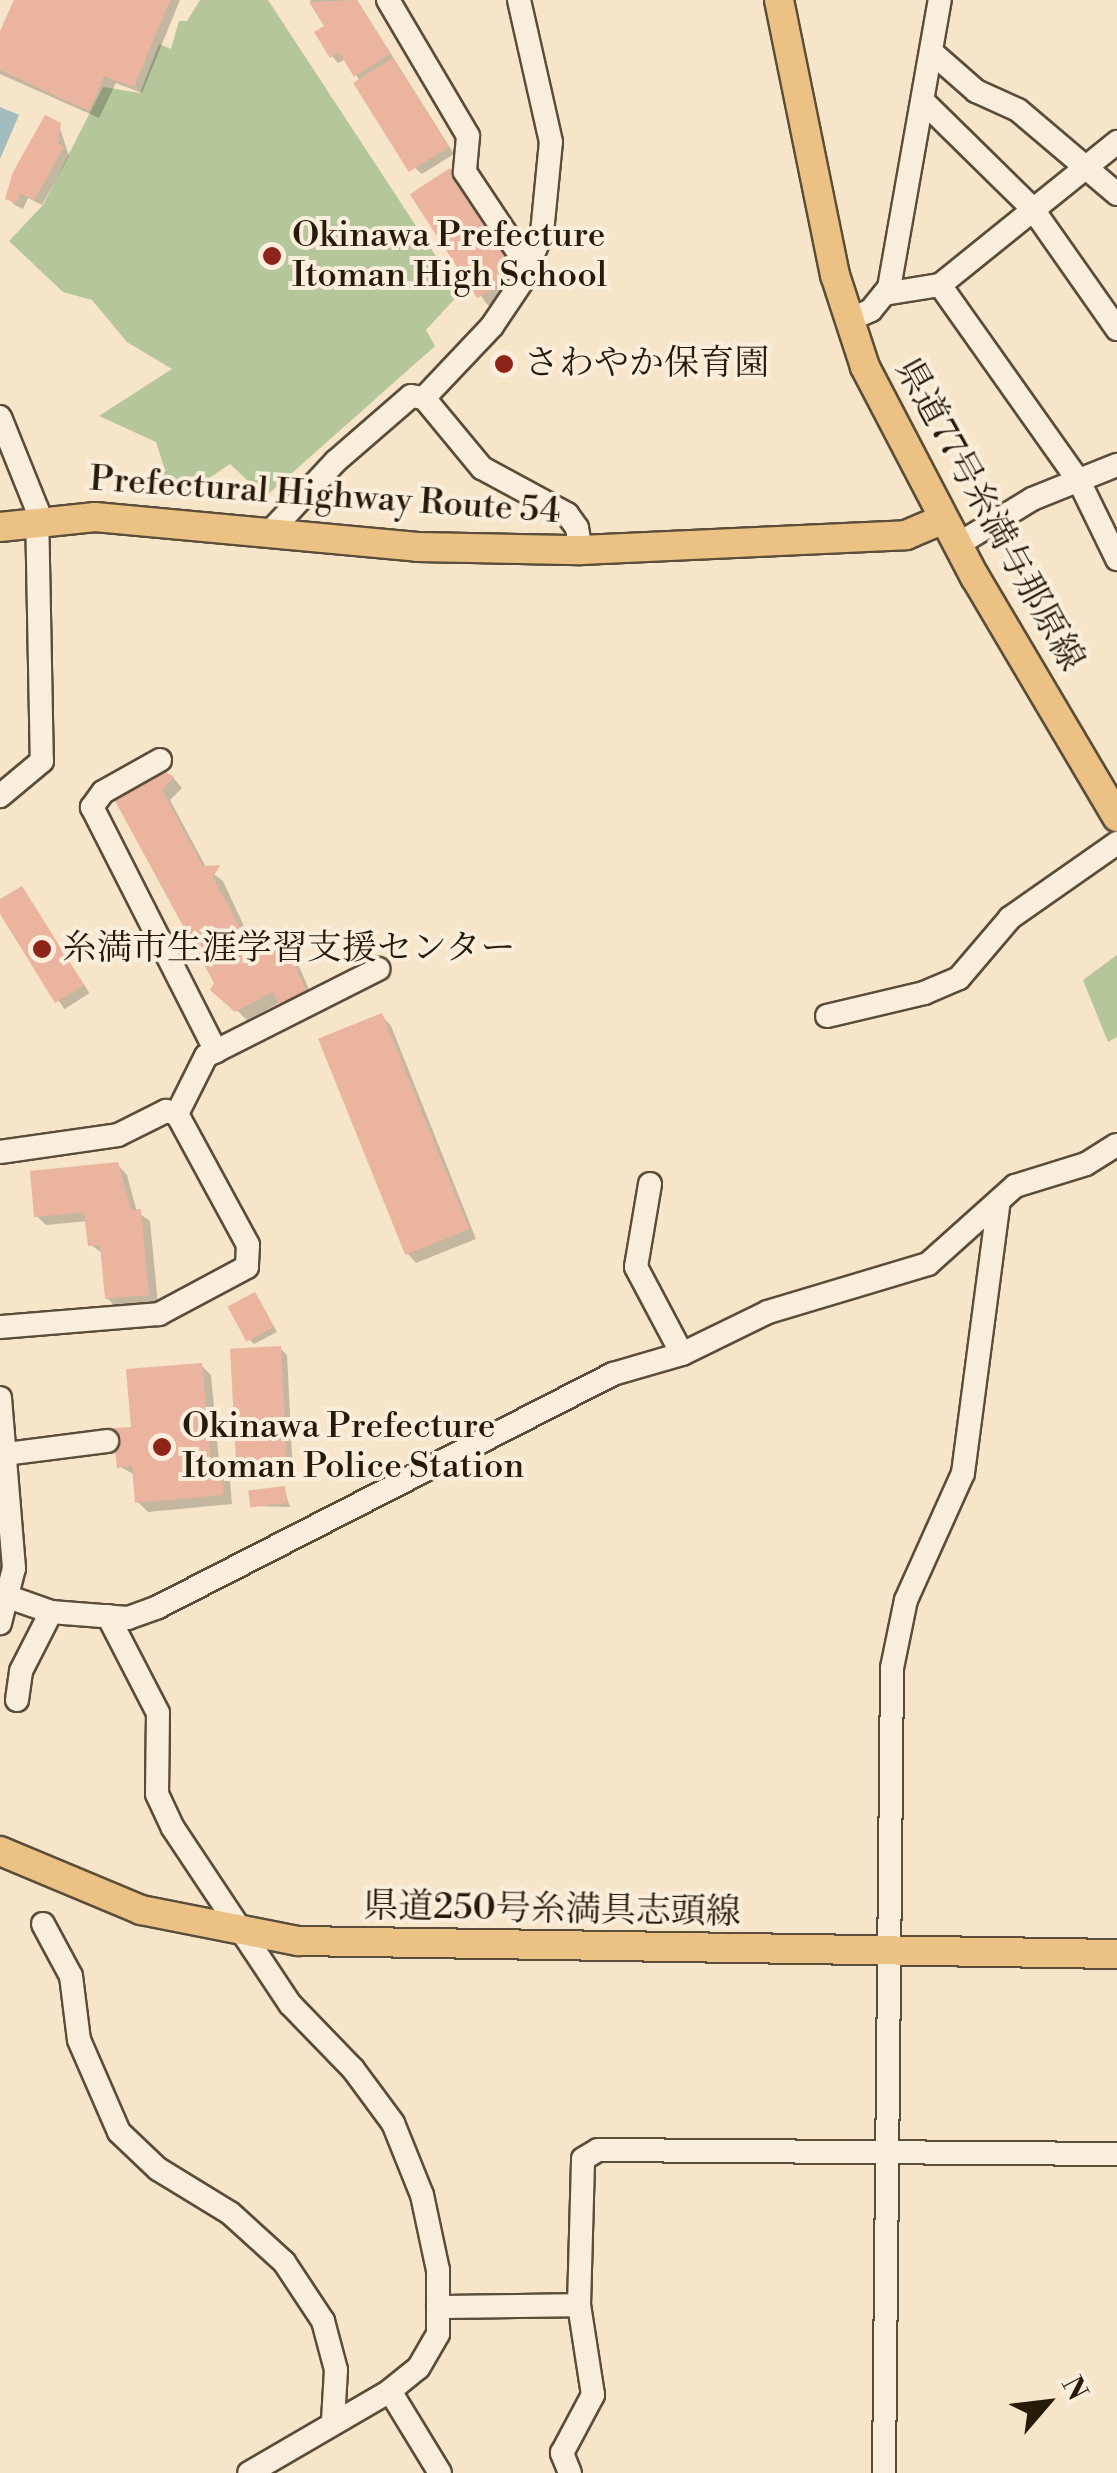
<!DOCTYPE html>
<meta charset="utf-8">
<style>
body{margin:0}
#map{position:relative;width:1117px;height:2473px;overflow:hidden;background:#f6e5c8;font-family:"Libre Bodoni","Noto Serif JP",serif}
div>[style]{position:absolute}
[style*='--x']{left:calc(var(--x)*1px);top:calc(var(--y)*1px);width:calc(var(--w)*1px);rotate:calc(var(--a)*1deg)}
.green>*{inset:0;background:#b6c69b}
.water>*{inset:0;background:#a2bcc0}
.shadow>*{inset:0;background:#0003;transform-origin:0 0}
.building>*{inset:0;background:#eab49f;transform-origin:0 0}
.roads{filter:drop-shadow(2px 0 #5a4d39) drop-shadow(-2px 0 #5a4d39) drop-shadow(0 2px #5a4d39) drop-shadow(0 -2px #5a4d39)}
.minor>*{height:22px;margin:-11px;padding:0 11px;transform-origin:11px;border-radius:11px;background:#f9eedb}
.major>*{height:28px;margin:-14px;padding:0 14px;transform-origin:14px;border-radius:14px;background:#ebc284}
.dots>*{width:28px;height:28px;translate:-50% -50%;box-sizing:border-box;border:5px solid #f9eedb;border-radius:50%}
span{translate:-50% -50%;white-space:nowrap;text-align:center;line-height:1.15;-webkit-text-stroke:8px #f9eedb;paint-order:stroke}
.poi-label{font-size:35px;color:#261a09}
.left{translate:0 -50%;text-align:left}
.street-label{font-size:35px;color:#261a09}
.north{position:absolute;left:997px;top:2353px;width:100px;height:100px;-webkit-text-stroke:8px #f9eedb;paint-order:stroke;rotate:62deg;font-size:28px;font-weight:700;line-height:40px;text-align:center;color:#261a09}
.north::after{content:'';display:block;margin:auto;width:35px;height:45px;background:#261a09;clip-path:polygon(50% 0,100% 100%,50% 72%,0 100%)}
</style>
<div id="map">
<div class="green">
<div style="clip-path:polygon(200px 0,268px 0,460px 293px,426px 330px,435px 346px,265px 497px,230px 464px,187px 493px,158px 492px,165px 470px,156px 442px,99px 416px,172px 369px,127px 342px,92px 300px,63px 292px,9px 241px,43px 205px,103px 87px,140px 93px,159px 44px,171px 49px,179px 21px,187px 21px)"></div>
<div style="clip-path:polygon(1117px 955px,1117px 1037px,1108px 1042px,1083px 980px)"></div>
</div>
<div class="water">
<div style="clip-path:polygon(0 107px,19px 115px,0 159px)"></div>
</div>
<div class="shadow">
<div style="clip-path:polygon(17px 0,180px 0,142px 93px,116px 83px,99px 118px,0 74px,0 37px)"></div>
<div style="clip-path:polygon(310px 0,357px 0,454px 154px,422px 174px,415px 168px,346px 59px,338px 63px,332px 56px,327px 27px)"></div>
<div style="clip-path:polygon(59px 125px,69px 156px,42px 205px,28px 198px,23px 209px,15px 205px,8px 198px)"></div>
<div style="clip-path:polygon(413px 194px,523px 280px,493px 309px,486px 303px)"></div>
<div style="clip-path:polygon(171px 775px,182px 788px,170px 800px,207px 869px,223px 881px,256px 952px,273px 938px,298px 964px,315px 1003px,281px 1002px,247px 1020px,223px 997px,117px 800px)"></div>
<div style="left:22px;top:889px;width:124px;height:30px;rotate:57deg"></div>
<div style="clip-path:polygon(382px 1016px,391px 1026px,476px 1239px,416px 1263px,407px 1253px)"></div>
<div style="clip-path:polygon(118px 1165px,127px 1175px,137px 1212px,150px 1221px,158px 1304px,117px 1308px,107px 1298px,103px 1254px,90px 1244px,88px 1221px,46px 1225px,36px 1215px)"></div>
<div style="clip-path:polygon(259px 1299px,277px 1332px,254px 1344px,250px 1340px)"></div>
<div style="clip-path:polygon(280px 1348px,287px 1355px,293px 1473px,251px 1477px,244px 1470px)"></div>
<div style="clip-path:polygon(201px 1365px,211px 1375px,220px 1471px,230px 1481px,232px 1504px,148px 1512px,138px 1502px,135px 1475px,119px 1466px,134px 1429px)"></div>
<div style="clip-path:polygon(284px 1489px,290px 1507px,252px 1506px)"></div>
</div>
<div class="building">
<div style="clip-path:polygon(14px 0,170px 0,134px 87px,104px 76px,89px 111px,0 70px,0 31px)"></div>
<div style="clip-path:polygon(357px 0,390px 54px,354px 77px,339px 52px,330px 58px,314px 32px,324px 26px,309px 2px)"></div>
<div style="left:393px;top:58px;width:105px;height:47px;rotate:58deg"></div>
<div style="clip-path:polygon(45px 115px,61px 123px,58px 144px,64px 147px,34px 200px,20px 193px,16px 203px,5px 199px,13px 172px)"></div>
<div style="left:450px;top:168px;width:124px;height:48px;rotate:57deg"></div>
<div style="clip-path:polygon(164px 771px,174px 777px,162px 790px,203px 866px,220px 865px,213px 877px,253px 952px,273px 935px,289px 951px,307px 993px,281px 1007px,273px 992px,235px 1012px,210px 990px,214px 983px,114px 799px)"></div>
<div style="clip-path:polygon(22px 886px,84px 985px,55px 1003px,0 914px,0 899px)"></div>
<div style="left:382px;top:1013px;width:233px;height:69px;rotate:68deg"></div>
<div style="clip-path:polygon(118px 1162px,131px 1210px,141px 1209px,149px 1295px,105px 1299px,100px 1245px,88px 1246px,84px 1212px,34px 1217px,30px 1171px)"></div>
<div style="left:255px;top:1292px;width:40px;height:31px;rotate:62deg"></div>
<div style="left:281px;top:1346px;width:121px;height:51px;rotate:87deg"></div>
<div style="clip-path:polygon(202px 1363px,212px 1470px,221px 1469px,224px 1495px,135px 1503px,132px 1466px,117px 1468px,113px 1428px,131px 1427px,126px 1369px)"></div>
<div style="left:285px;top:1486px;width:17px;height:37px;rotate:83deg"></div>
</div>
<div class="roads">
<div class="minor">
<div style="--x:388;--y:0;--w:158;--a:59.5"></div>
<div style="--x:468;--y:136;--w:36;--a:95"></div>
<div style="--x:465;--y:172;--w:114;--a:56.4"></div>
<div style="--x:935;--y:55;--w:55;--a:41.3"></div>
<div style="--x:976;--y:91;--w:46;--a:24.3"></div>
<div style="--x:1018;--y:110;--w:130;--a:40.3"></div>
<div style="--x:926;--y:104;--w:148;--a:44.5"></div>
<div style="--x:1032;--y:208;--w:148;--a:54.9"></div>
<div style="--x:940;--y:285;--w:228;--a:-38.9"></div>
<div style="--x:884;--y:294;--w:57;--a:-9.1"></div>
<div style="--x:940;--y:285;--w:240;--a:54.7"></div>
<div style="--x:1079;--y:481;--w:87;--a:64"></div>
<div style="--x:849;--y:320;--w:24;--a:-24"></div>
<div style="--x:871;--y:310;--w:28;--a:-51"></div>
<div style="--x:889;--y:288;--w:292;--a:-80"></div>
<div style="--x:424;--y:398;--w:99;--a:-46.6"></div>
<div style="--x:492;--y:326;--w:52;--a:-56"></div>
<div style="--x:521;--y:283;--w:54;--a:-67.2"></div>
<div style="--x:542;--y:233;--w:91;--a:-84.4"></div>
<div style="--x:551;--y:142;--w:146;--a:-102.7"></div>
<div style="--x:0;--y:417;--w:99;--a:68.1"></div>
<div style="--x:37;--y:509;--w:252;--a:88.9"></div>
<div style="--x:42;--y:761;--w:55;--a:140.2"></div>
<div style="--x:269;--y:533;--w:98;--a:-47.1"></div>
<div style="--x:336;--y:461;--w:99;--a:-40.9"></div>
<div style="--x:411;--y:396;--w:13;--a:9"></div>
<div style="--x:424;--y:398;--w:91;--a:50.4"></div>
<div style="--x:482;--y:468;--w:97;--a:28.4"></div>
<div style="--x:567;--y:514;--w:17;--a:54"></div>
<div style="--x:577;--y:528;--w:22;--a:80"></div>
<div style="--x:957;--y:545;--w:88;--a:-31.5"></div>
<div style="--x:1032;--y:499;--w:92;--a:-21.8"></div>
<div style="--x:160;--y:760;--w:65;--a:150.7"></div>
<div style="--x:103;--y:792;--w:19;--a:126"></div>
<div style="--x:92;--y:807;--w:274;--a:63.1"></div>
<div style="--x:216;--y:1051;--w:11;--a:153"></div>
<div style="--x:206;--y:1056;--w:65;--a:116.6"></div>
<div style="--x:827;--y:1016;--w:100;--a:-13.3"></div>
<div style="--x:924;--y:993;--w:38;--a:-23"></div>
<div style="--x:959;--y:978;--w:79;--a:-49.6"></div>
<div style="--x:1010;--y:918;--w:131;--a:-35"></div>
<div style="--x:216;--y:1051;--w:182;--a:-26.8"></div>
<div style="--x:0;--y:1152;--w:119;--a:-8.2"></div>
<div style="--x:118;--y:1135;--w:54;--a:-26.6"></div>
<div style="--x:166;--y:1111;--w:11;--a:15"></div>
<div style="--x:177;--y:1114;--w:149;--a:61.5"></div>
<div style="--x:248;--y:1245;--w:22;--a:93"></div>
<div style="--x:247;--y:1267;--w:100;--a:151.9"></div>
<div style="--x:159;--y:1314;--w:160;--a:175.3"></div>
<div style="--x:650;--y:1184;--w:84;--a:99.6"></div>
<div style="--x:636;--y:1267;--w:98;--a:62.1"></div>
<div style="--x:0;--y:1398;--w:171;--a:85.3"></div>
<div style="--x:14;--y:1568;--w:57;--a:104.3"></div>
<div style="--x:6;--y:1454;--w:102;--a:-7.3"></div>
<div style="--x:0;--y:1594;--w:54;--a:19.4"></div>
<div style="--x:51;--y:1612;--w:77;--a:4.5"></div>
<div style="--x:128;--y:1618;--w:32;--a:-20"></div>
<div style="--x:158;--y:1607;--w:511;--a:-27.12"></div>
<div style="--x:613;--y:1374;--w:72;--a:-16.2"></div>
<div style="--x:682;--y:1354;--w:96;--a:-26"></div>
<div style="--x:768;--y:1312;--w:167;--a:-16.7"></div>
<div style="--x:928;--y:1264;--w:117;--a:-41.9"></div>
<div style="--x:1015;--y:1186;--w:74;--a:-17.2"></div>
<div style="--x:1086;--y:1164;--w:36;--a:-32"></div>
<div style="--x:108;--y:1616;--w:109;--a:62.7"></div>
<div style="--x:158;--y:1713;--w:81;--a:90.7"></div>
<div style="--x:157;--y:1794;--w:38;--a:65"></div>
<div style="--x:173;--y:1828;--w:211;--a:56.4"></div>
<div style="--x:290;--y:2004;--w:91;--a:45.9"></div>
<div style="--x:353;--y:2069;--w:67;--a:53.5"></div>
<div style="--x:393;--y:2123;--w:78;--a:68.1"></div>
<div style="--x:422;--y:2195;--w:77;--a:78"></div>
<div style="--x:438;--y:2270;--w:64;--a:90"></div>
<div style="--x:438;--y:2334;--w:39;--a:120"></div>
<div style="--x:418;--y:2368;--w:36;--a:141"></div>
<div style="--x:390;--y:2391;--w:163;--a:149.8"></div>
<div style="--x:17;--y:1700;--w:29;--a:-82"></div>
<div style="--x:21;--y:1671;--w:66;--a:-63"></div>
<div style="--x:43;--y:1924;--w:59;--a:61.7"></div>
<div style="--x:71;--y:1976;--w:64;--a:82.9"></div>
<div style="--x:79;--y:2040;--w:100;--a:66.5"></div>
<div style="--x:119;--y:2132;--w:54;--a:43.5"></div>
<div style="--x:158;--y:2169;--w:84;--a:31.4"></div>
<div style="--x:230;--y:2213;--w:73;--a:42.2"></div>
<div style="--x:284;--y:2262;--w:71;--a:56.5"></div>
<div style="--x:323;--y:2321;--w:51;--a:75.1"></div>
<div style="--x:336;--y:2370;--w:51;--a:93.4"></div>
<div style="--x:438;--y:2307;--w:141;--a:-0.8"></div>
<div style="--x:390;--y:2391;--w:96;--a:58.6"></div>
<div style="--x:570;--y:2473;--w:22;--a:-112"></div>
<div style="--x:562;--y:2453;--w:66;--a:-61.9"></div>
<div style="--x:593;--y:2395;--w:91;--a:-98.8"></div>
<div style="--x:579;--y:2305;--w:146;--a:-88.4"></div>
<div style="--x:583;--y:2159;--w:17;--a:-31"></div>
<div style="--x:598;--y:2150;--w:519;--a:0.44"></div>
<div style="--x:884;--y:2473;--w:805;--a:-89.43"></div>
<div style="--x:892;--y:1668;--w:69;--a:-78.4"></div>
<div style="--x:906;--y:1600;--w:139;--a:-65.8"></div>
<div style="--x:963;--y:1473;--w:274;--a:-82.5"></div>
</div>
<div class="major">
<div style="--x:779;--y:0;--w:281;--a:78.5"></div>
<div style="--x:835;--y:275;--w:97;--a:71.9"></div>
<div style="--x:865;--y:367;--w:237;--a:62.4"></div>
<div style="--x:975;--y:577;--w:279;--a:59.4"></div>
<div style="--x:0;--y:527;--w:96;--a:-6"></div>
<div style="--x:95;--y:517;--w:324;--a:5.3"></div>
<div style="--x:418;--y:547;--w:163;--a:1.1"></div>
<div style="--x:581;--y:550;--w:325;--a:-2.6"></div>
<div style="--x:906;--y:535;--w:39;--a:-23"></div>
<div style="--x:0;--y:1851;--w:153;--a:22.7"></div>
<div style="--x:141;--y:1910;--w:160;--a:11.2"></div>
<div style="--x:298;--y:1941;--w:819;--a:0.91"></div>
</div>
</div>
<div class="dots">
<div style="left:272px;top:256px;background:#8f2418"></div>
<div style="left:504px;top:364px;background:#8f2418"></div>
<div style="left:42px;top:949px;background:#8f2418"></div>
<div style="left:162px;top:1447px;background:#8f2418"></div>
</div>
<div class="poi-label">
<span class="left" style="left:292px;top:256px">Okinawa Prefecture<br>Itoman High School</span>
<span class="left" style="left:524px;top:364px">さわやか保育園</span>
<span class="left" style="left:62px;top:949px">糸満市生涯学習支援センター</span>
<span class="left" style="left:182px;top:1447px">Okinawa Prefecture<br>Itoman Police Station</span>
</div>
<div class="street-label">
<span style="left:325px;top:496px;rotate:4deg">Prefectural Highway Route 54</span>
<span style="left:989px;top:515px;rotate:61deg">県道77号糸満与那原線</span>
<span style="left:552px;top:1910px;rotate:1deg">県道250号糸満具志頭線</span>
</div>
<div class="north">N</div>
</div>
